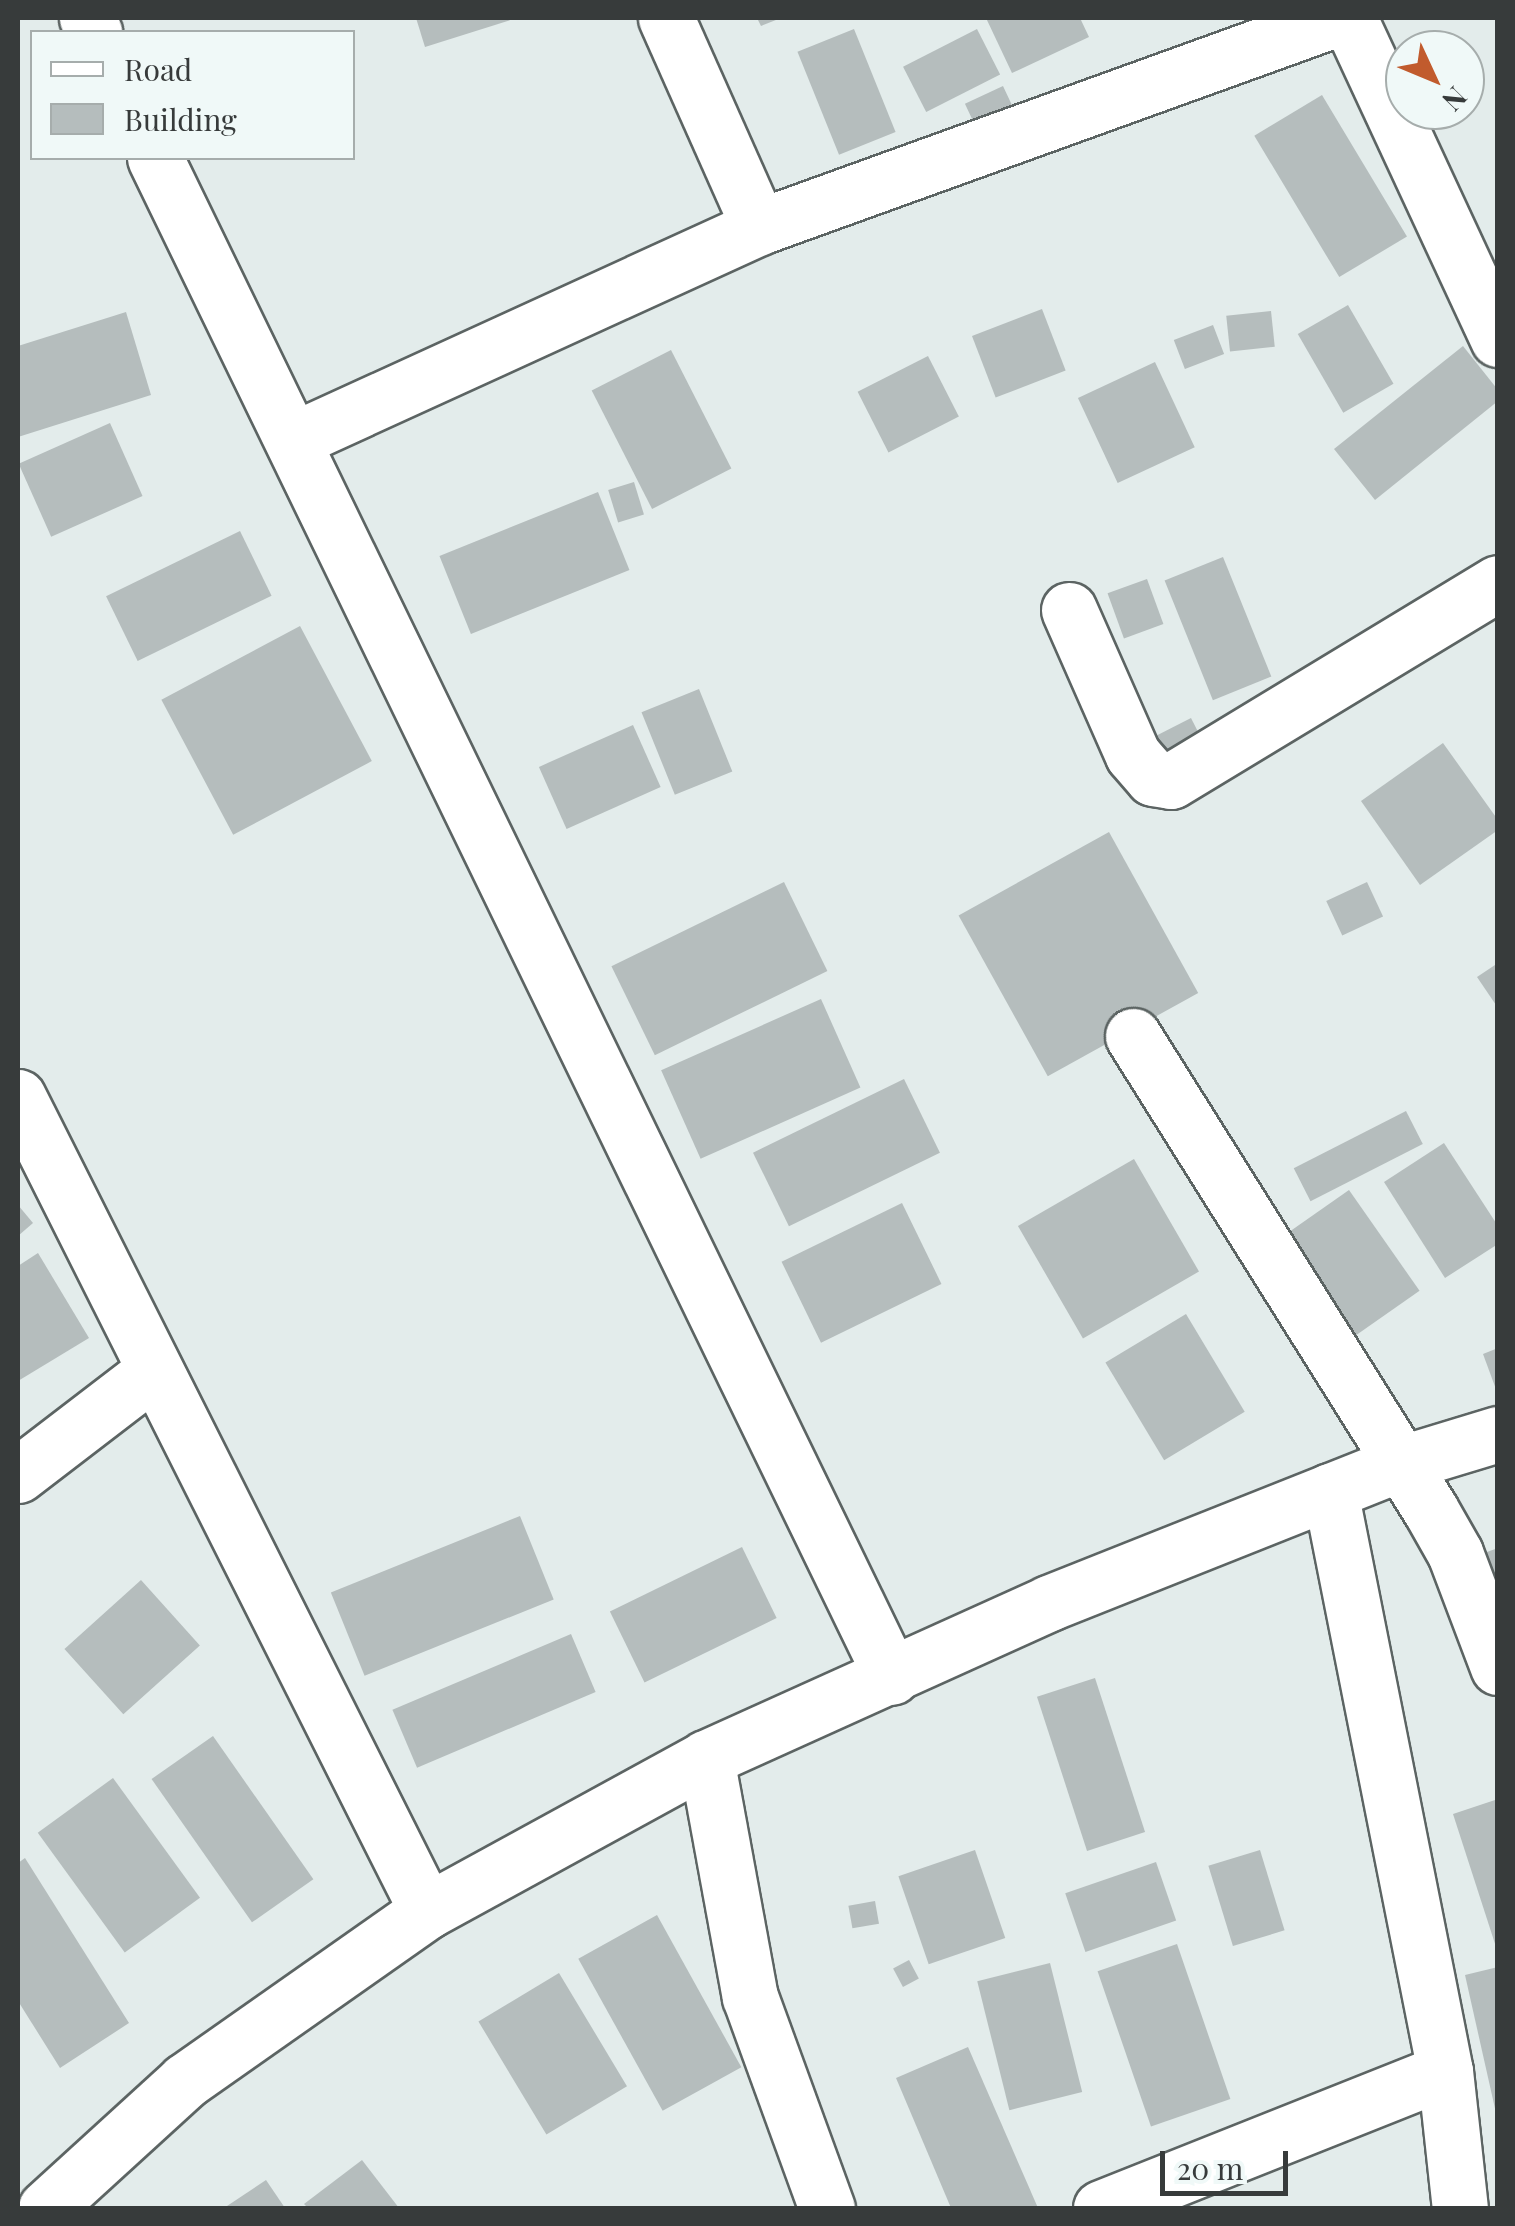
<!DOCTYPE html>
<style>
body{margin:0}
#map{position:relative;width:1515px;height:2226px;overflow:hidden;background:#e3eceb;font-family:"Playfair Display",serif}
div>[style]{position:absolute}
[style*='--x']{left:calc(var(--x)*1px);top:calc(var(--y)*1px);width:calc(var(--w)*1px);rotate:calc(var(--a)*1deg)}
.building>*{inset:0;background:#b5bdbd;transform-origin:0 0}
.roads{filter:drop-shadow(2px 0 #5c6463) drop-shadow(-2px 0 #5c6463) drop-shadow(0 2px #5c6463) drop-shadow(0 -2px #5c6463)}
.minor>*{height:55px;margin:-27.5px;padding:0 27.5px;transform-origin:27.5px;border-radius:27.5px;background:#fff}
span{translate:-50% -50%;white-space:nowrap;text-align:center;line-height:1.15;-webkit-text-stroke:8px #f0f9f8;paint-order:stroke}
.frame{position:absolute;inset:0;border:20px solid #373b3b;pointer-events:none}
.legend{position:absolute;left:30px;top:30px;width:325px;height:130px;box-sizing:border-box;background:#f0f9f8;border:2px solid #a6adac;margin:0;padding:12px 18px;list-style:none;font-size:30px;color:#373b3b}
.legend li{display:flex;align-items:center;gap:20px;height:50px}
.legend b{width:50px;border:2px solid #a6adac}
.north{position:absolute;left:1385px;top:30px;width:100px;height:100px;box-sizing:border-box;background:#f0f9f8;border:2px solid #a6adac;border-radius:50%;rotate:134deg;font-size:28px;font-weight:700;line-height:40px;text-align:center;color:#373b3b}
.north::after{content:'';display:block;margin:auto;width:35px;height:45px;background:#c15b2d;clip-path:polygon(50% 0,100% 100%,50% 72%,0 100%)}
.scale{position:absolute;left:1160px;top:2151px;width:128px;height:45px;box-sizing:border-box;border:5px solid #373b3b;border-top:0;padding-left:12px;font-size:30px;line-height:35px;white-space:nowrap;color:#373b3b;-webkit-text-stroke:8px #f0f9f8;paint-order:stroke}
</style>
<div id="map">
<div class="building">
<div style="clip-path:polygon(416px 18px,517px 18px,425px 47px)"></div>
<div style="clip-path:polygon(757px 18px,781px 18px,761px 26px)"></div>
<div style="clip-path:polygon(986px 18px,1080px 18px,1089px 37px,1012px 73px)"></div>
<div style="left:854px;top:29px;width:111px;height:61px;rotate:68deg"></div>
<div style="left:977px;top:29px;width:51px;height:83px;rotate:63deg"></div>
<div style="left:1003px;top:86px;width:26px;height:42px;rotate:65deg"></div>
<div style="left:1322px;top:95px;width:165px;height:79px;rotate:59deg"></div>
<div style="left:1348px;top:305px;width:91px;height:58px;rotate:60deg"></div>
<div style="left:1042px;top:309px;width:66px;height:75px;rotate:69deg"></div>
<div style="left:1271px;top:311px;width:36px;height:45px;rotate:84deg"></div>
<div style="clip-path:polygon(126px 312px,151px 395px,18px 437px,18px 346px)"></div>
<div style="left:1213px;top:325px;width:31px;height:42px;rotate:69deg"></div>
<div style="clip-path:polygon(1463px 346px,1498px 390px,1498px 401px,1375px 500px,1334px 449px)"></div>
<div style="left:671px;top:350px;width:133px;height:89px;rotate:63deg"></div>
<div style="left:928px;top:356px;width:68px;height:79px;rotate:63deg"></div>
<div style="left:1155px;top:362px;width:94px;height:85px;rotate:65deg"></div>
<div style="left:110px;top:423px;width:80px;height:100px;rotate:66deg"></div>
<div style="left:634px;top:482px;width:34px;height:27px;rotate:73deg"></div>
<div style="left:598px;top:492px;width:84px;height:171px;rotate:68deg"></div>
<div style="left:240px;top:531px;width:72px;height:149px;rotate:64deg"></div>
<div style="left:1223px;top:557px;width:129px;height:63px;rotate:68deg"></div>
<div style="left:1147px;top:579px;width:48px;height:42px;rotate:70deg"></div>
<div style="left:300px;top:626px;width:153px;height:157px;rotate:62deg"></div>
<div style="left:699px;top:689px;width:89px;height:62px;rotate:68deg"></div>
<div style="left:1191px;top:718px;width:33px;height:38px;rotate:63deg"></div>
<div style="left:633px;top:725px;width:68px;height:103px;rotate:66deg"></div>
<div style="clip-path:polygon(1443px 743px,1498px 820px,1498px 830px,1420px 885px,1361px 801px)"></div>
<div style="left:1109px;top:832px;width:184px;height:172px;rotate:61deg"></div>
<div style="left:784px;top:882px;width:99px;height:192px;rotate:64deg"></div>
<div style="left:1367px;top:882px;width:38px;height:45px;rotate:65deg"></div>
<div style="clip-path:polygon(1498px 963px,1498px 1008px,1477px 977px)"></div>
<div style="left:821px;top:999px;width:97px;height:175px;rotate:66deg"></div>
<div style="left:904px;top:1079px;width:82px;height:168px;rotate:64deg"></div>
<div style="left:1406px;top:1111px;width:37px;height:126px;rotate:63deg"></div>
<div style="clip-path:polygon(1444px 1143px,1498px 1226px,1498px 1244px,1445px 1278px,1384px 1182px)"></div>
<div style="left:1134px;top:1159px;width:130px;height:134px;rotate:60deg"></div>
<div style="left:1349px;top:1190px;width:123px;height:95px;rotate:55deg"></div>
<div style="left:902px;top:1203px;width:90px;height:134px;rotate:64deg"></div>
<div style="clip-path:polygon(18px 1205px,33px 1223px,18px 1236px)"></div>
<div style="clip-path:polygon(38px 1253px,89px 1338px,18px 1381px,18px 1266px)"></div>
<div style="left:1186px;top:1314px;width:114px;height:94px;rotate:59deg"></div>
<div style="clip-path:polygon(1498px 1348px,1498px 1392px,1497px 1392px,1483px 1354px)"></div>
<div style="left:520px;top:1516px;width:90px;height:204px;rotate:68deg"></div>
<div style="left:742px;top:1547px;width:79px;height:147px;rotate:64deg"></div>
<div style="clip-path:polygon(1498px 1548px,1498px 1622px,1473px 1557px)"></div>
<div style="left:141px;top:1580px;width:88px;height:103px;rotate:48deg"></div>
<div style="left:571px;top:1634px;width:63px;height:194px;rotate:67deg"></div>
<div style="left:1095px;top:1678px;width:162px;height:61px;rotate:72deg"></div>
<div style="left:213px;top:1736px;width:175px;height:75px;rotate:55deg"></div>
<div style="left:113px;top:1778px;width:148px;height:93px;rotate:54deg"></div>
<div style="clip-path:polygon(1498px 1799px,1498px 1950px,1497px 1950px,1453px 1814px)"></div>
<div style="left:975px;top:1850px;width:93px;height:81px;rotate:71deg"></div>
<div style="left:1260px;top:1850px;width:84px;height:54px;rotate:73deg"></div>
<div style="clip-path:polygon(25px 1858px,129px 2023px,60px 2068px,18px 2001px,18px 1863px)"></div>
<div style="left:1156px;top:1862px;width:62px;height:96px;rotate:71deg"></div>
<div style="left:875px;top:1901px;width:23px;height:27px;rotate:80deg"></div>
<div style="left:657px;top:1915px;width:174px;height:90px;rotate:61deg"></div>
<div style="left:1177px;top:1944px;width:164px;height:84px;rotate:71deg"></div>
<div style="left:909px;top:1960px;width:21px;height:18px;rotate:62deg"></div>
<div style="left:1050px;top:1963px;width:133px;height:75px;rotate:76deg"></div>
<div style="clip-path:polygon(1498px 1967px,1498px 2113px,1496px 2113px,1465px 1975px)"></div>
<div style="left:559px;top:1973px;width:132px;height:94px;rotate:59deg"></div>
<div style="clip-path:polygon(968px 2047px,1038px 2208px,951px 2208px,896px 2078px)"></div>
<div style="clip-path:polygon(362px 2160px,399px 2208px,308px 2208px,304px 2204px)"></div>
<div style="clip-path:polygon(266px 2180px,285px 2208px,224px 2208px)"></div>
</div>
<div class="roads">
<div class="minor">
<div style="--x:87;--y:18;--w:16;--a:63"></div>
<div style="--x:666;--y:18;--w:229;--a:66"></div>
<div style="--x:1349;--y:18;--w:354;--a:65.1"></div>
<div style="--x:155;--y:158;--w:1688;--a:64.12"></div>
<div style="--x:293;--y:440;--w:512;--a:-24.56"></div>
<div style="--x:759;--y:227;--w:616;--a:-19.85"></div>
<div style="--x:1069;--y:610;--w:158;--a:66.2"></div>
<div style="--x:1133;--y:755;--w:30;--a:49"></div>
<div style="--x:1153;--y:778;--w:18;--a:9"></div>
<div style="--x:1171;--y:781;--w:382;--a:-31.2"></div>
<div style="--x:1133;--y:1036;--w:559;--a:57.88"></div>
<div style="--x:1430;--y:1509;--w:51;--a:60.4"></div>
<div style="--x:1455;--y:1553;--w:122;--a:69.3"></div>
<div style="--x:18;--y:1097;--w:911;--a:63.32"></div>
<div style="--x:18;--y:1475;--w:168;--a:-37.5"></div>
<div style="--x:1330;--y:1491;--w:591;--a:78.79"></div>
<div style="--x:1445;--y:2071;--w:138;--a:83.8"></div>
<div style="--x:706;--y:1758;--w:243;--a:79.6"></div>
<div style="--x:750;--y:1997;--w:225;--a:70"></div>
<div style="--x:46;--y:2208;--w:188;--a:-42.4"></div>
<div style="--x:185;--y:2081;--w:296;--a:-35.1"></div>
<div style="--x:427;--y:1911;--w:318;--a:-28.7"></div>
<div style="--x:706;--y:1758;--w:376;--a:-24.3"></div>
<div style="--x:1049;--y:1603;--w:377;--a:-21.7"></div>
<div style="--x:1399;--y:1464;--w:103;--a:-16.9"></div>
<div style="--x:1101;--y:2208;--w:370;--a:-21.7"></div>
</div>
</div>
<div class="frame"></div>
<ul class="legend">
<li><b style="height:12px;background:#fff"></b>Road</li>
<li><b style="height:28px;background:#b5bdbd"></b>Building</li>
</ul>
<div class="north">N</div>
<div class="scale">20 m</div>
</div>
